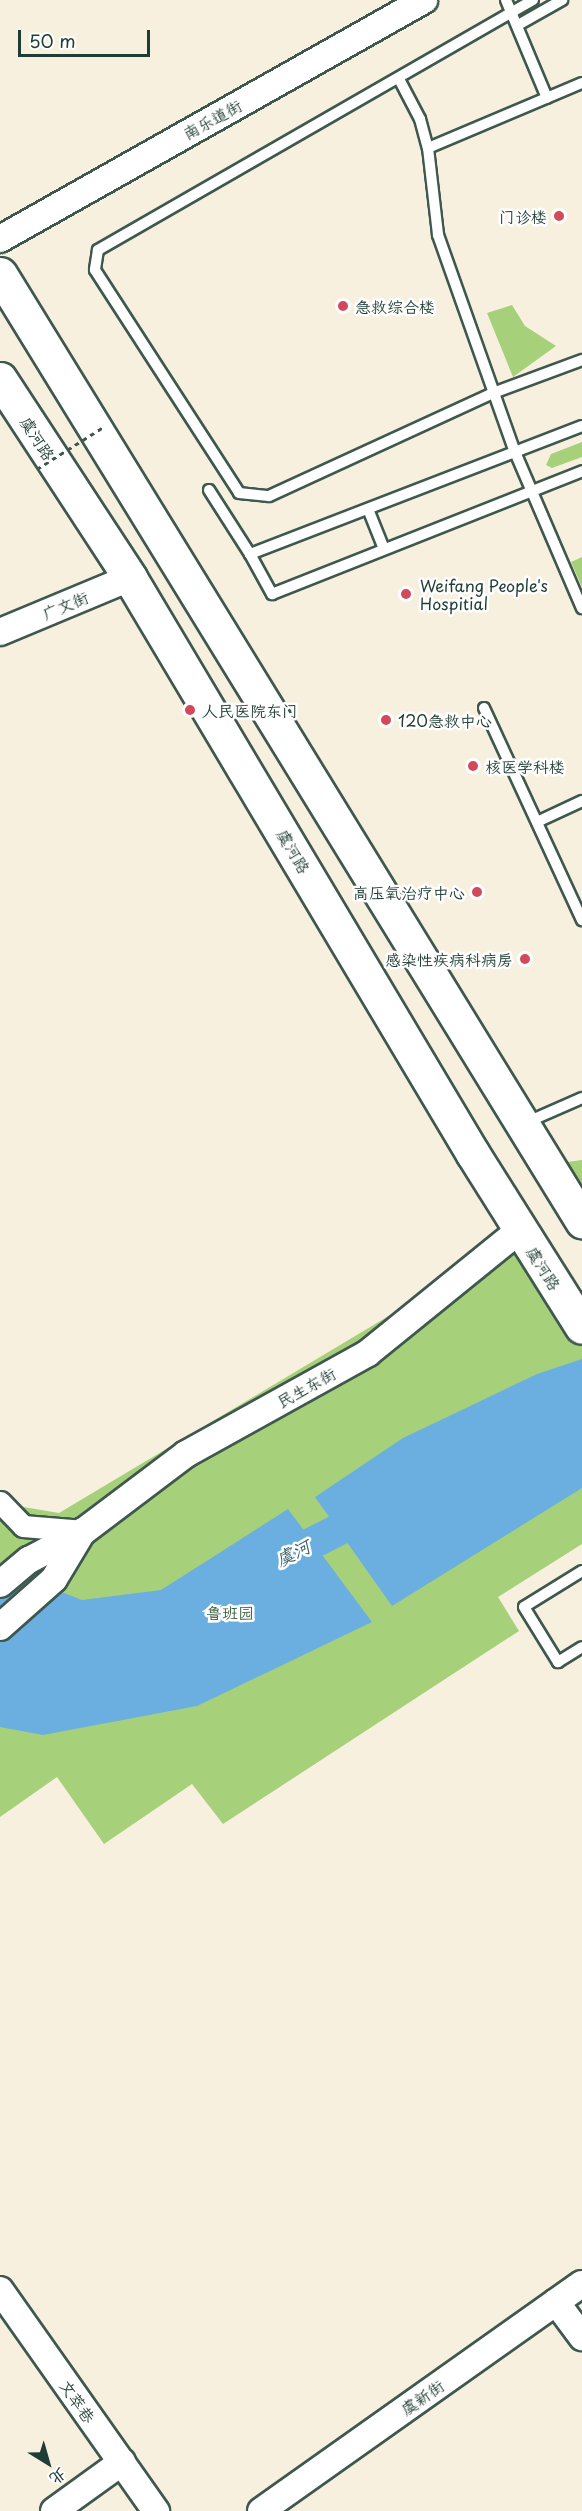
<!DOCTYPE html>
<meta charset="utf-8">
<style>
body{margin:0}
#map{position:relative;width:582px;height:2511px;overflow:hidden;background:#f7f0df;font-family:"Playpen Sans","LXGW WenKai TC",sans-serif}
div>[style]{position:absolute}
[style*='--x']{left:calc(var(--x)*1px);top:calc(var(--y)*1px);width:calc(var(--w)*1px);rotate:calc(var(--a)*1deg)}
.green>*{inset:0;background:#a7d07b}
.water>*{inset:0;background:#6bafe1}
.river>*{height:32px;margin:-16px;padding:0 16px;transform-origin:16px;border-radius:16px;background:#6bafe1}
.roads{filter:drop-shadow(2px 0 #3f584e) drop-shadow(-2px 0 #3f584e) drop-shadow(0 2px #3f584e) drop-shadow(0 -2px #3f584e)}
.service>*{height:10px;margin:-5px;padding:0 5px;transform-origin:5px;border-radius:5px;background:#fff}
.minor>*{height:21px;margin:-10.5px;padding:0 10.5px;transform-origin:10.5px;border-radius:10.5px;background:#fff}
.tertiary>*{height:26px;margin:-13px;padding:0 13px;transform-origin:13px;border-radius:13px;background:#fff}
.primary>*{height:33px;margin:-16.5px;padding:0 16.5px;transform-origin:16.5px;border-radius:16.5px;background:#fff}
.path-bridge>*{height:3px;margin-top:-1.5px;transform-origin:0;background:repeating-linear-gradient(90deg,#3f584e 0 4.5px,transparent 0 9px)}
.dots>*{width:16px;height:16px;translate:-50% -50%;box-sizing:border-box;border:3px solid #fff;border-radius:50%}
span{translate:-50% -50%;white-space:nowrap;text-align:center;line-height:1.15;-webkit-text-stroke:5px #fff;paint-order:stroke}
.street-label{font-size:16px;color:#1f3d34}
.poi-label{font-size:16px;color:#1f3d34}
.right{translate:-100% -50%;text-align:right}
.left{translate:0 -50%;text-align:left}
.park-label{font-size:16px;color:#416246}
.water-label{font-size:18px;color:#365f68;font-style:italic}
.north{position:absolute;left:18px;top:2433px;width:60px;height:60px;-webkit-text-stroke:4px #fff;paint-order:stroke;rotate:143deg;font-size:16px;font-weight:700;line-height:24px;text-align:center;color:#1f3d34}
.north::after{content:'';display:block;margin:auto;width:21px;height:27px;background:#1f3d34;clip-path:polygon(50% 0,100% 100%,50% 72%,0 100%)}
.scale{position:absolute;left:18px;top:30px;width:132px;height:27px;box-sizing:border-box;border:3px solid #1f3d34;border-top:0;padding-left:8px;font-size:18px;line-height:21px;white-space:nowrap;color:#1f3d34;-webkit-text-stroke:4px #fff;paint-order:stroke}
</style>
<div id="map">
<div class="green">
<div style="clip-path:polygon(512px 305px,525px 326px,556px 346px,513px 377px,487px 313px)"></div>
<div style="clip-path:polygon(582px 442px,582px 457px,552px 468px,546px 465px,551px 454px)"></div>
<div style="clip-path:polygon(582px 557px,582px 587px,571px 562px)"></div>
<div style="clip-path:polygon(582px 1160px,582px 1187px,567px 1162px)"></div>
<div style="clip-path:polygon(524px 1235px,582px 1338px,582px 1544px,498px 1597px,519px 1631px,223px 1824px,192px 1784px,104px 1844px,57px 1777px,0 1817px,0 1503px,59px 1513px)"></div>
</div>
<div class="water">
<div style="clip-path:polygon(582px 1359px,582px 1488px,392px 1606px,315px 1497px,403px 1438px,537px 1374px)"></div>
<div style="clip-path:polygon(288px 1509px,372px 1622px,197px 1706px,43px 1735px,0 1727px,0 1568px,82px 1600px,161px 1590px)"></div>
</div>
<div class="river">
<div style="--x:275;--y:1562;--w:112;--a:-27"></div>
</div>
<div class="roads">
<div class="service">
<div style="--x:506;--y:0;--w:106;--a:67.3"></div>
<div style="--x:533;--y:0;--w:502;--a:150.11"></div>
<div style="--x:98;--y:250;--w:20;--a:99"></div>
<div style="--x:95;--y:270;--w:265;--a:57.1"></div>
<div style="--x:239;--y:493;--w:30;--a:6"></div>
<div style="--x:269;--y:496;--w:247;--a:-24.7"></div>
<div style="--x:493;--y:393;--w:95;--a:-20.3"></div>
<div style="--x:518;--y:25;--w:51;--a:-29.6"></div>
<div style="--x:399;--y:79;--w:45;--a:62.3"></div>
<div style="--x:420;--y:119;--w:30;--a:75"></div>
<div style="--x:428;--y:148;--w:88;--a:83.4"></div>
<div style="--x:438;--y:235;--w:230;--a:70.5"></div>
<div style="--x:515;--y:452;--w:170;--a:66.8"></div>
<div style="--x:428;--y:148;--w:167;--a:-22.9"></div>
<div style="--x:582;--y:426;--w:356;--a:158.9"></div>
<div style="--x:250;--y:554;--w:46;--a:61.2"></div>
<div style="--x:272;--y:594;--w:334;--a:-21.6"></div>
<div style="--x:209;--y:490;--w:76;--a:57.4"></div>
<div style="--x:368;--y:509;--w:43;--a:68.2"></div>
<div style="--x:484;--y:708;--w:234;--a:65.2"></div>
<div style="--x:537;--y:822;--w:50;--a:-25"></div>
<div style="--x:525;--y:1123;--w:62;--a:-23.7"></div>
<div style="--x:582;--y:1571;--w:68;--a:148.2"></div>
<div style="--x:524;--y:1607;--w:65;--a:58.3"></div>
<div style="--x:558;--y:1662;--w:28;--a:-32"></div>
</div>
<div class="minor">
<div style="--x:0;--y:1502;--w:33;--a:46"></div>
<div style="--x:23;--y:1526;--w:61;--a:4.7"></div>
</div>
<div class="tertiary">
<div style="--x:0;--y:239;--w:487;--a:-29.4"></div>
<div style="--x:0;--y:632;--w:141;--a:-22.6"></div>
<div style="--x:0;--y:1584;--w:38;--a:-40"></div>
<div style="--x:29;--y:1560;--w:62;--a:-27.8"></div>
<div style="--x:84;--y:1531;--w:128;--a:-37"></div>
<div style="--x:186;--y:1454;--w:208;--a:-29"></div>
<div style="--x:368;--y:1353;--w:196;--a:-39"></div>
<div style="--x:0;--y:1627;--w:72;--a:-41.6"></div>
<div style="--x:54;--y:1579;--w:56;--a:-58.9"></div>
<div style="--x:0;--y:2290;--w:271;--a:54.8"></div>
<div style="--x:556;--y:2302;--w:44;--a:53.4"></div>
<div style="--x:54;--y:2511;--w:84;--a:-35.8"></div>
<div style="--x:261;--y:2511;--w:393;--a:-35.3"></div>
</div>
<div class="primary">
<div style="--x:0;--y:274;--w:1112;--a:58.43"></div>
<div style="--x:0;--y:379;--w:238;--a:56.8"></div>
<div style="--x:130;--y:578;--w:670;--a:59.23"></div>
<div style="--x:473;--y:1154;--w:204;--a:57.8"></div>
</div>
</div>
<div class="path-bridge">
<div style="--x:37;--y:469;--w:80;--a:-32.3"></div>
</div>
<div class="dots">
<div style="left:559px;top:216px;background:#d1495b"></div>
<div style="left:343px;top:306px;background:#d1495b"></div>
<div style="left:406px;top:594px;background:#d1495b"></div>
<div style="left:190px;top:710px;background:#d1495b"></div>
<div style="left:386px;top:720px;background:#d1495b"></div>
<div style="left:473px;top:766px;background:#d1495b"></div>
<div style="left:477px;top:892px;background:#d1495b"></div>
<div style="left:525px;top:959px;background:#d1495b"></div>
</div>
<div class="street-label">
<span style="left:212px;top:119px;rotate:-29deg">南乐道街</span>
<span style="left:38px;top:438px;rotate:57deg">虞河路</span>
<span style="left:65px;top:605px;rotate:-23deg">广文街</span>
<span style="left:294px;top:851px;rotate:59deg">虞河路</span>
<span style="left:544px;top:1268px;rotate:57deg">虞河路</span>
<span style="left:306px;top:1387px;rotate:-29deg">民生东街</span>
<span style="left:422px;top:2397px;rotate:-35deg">虞新街</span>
<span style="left:78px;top:2401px;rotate:55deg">文萃巷</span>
</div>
<div class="poi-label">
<span class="right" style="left:547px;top:216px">门诊楼</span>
<span class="left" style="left:355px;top:306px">急救综合楼</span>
<span class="left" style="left:420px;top:594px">Weifang People's<br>Hospitial</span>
<span class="left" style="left:202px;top:710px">人民医院东门</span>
<span class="left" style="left:398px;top:720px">120急救中心</span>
<span class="left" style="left:485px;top:766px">核医学科楼</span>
<span class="right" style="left:465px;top:892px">高压氧治疗中心</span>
<span class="right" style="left:513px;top:959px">感染性疾病科病房</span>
</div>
<div class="park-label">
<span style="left:230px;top:1612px">鲁班园</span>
</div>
<div class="water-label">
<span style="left:293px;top:1553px;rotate:-27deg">虞河</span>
</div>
<div class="north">北</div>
<div class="scale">50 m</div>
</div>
